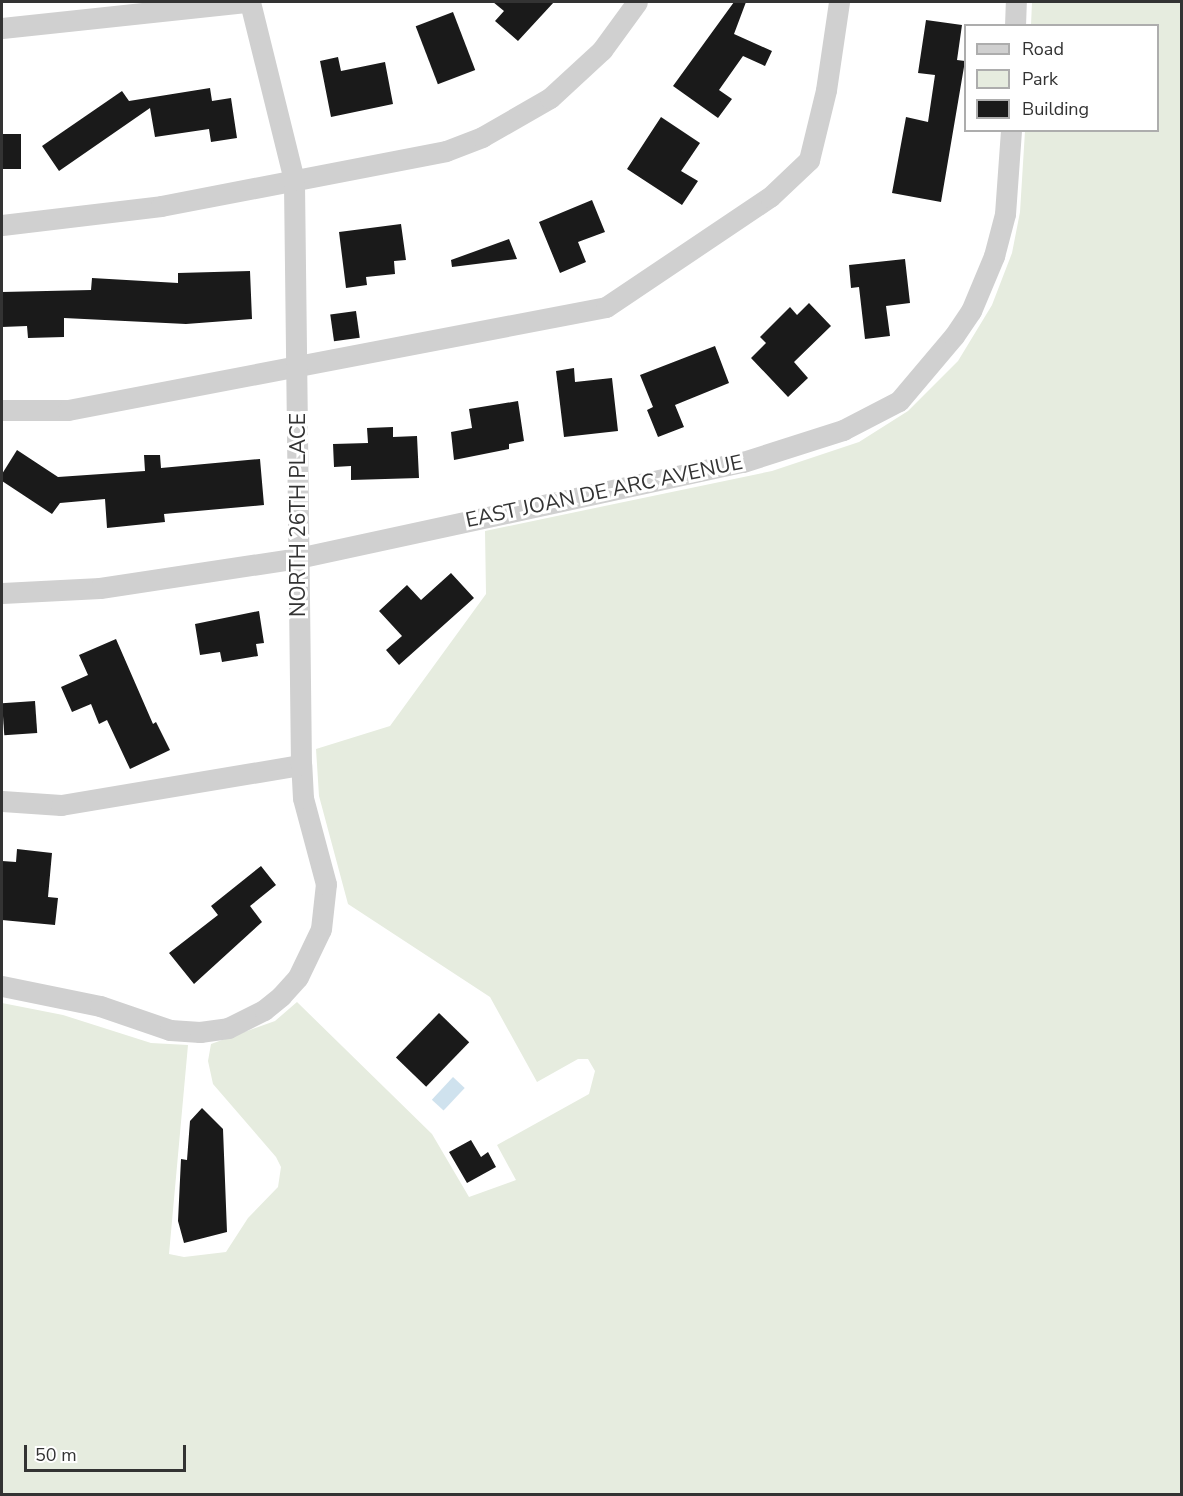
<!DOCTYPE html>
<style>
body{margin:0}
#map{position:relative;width:1183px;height:1496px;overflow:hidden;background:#fff;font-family:"Nunito Sans",sans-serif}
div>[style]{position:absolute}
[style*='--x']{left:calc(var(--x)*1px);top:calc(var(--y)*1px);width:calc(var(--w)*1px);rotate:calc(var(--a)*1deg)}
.green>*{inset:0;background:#e6ecdf}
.water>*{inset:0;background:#cfe2ee;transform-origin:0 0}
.building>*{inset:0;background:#1a1a1a;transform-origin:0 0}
.minor>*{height:21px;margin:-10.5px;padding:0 10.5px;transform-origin:10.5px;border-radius:10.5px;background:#d0d0d0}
span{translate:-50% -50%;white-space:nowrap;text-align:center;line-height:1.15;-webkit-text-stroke:6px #fff;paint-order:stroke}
.street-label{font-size:21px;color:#333}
.frame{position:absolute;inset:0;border:3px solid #333;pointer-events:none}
.legend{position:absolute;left:964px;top:24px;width:195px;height:108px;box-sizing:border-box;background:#fff;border:2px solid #adadad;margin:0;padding:8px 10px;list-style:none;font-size:18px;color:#333}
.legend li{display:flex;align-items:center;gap:12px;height:30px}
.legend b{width:30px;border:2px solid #adadad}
.scale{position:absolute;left:24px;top:1445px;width:162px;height:27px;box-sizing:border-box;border:3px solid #333;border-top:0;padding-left:8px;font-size:18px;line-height:21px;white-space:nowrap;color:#333;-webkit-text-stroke:4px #fff;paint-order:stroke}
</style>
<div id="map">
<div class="green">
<div style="clip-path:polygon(1032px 2px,1181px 2px,1181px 1494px,2px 1494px,2px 1003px,63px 1015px,151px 1043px,188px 1045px,169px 1254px,184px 1257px,226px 1252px,248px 1218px,278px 1187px,281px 1167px,276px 1157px,213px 1084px,208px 1061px,211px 1044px,275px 1021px,297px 1002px,432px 1134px,469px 1197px,516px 1180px,497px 1145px,589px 1094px,595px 1071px,588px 1059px,578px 1059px,537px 1082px,490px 997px,348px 904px,319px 796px,316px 749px,390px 726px,486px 594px,485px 531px,772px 471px,859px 442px,908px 411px,958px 361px,992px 305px,1012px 253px,1020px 212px,1025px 131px,1158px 130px,1158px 26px,1031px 25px)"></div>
</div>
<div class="water">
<div style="left:453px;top:1077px;width:16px;height:31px;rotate:43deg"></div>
</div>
<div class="building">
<div style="clip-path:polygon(493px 2px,554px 2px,518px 41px,495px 21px,504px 11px)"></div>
<div style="clip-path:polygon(734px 2px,746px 2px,734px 34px,772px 51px,765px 66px,743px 56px,719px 90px,732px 99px,718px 118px,673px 86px)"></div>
<div style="left:453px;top:12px;width:62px;height:40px;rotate:69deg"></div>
<div style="clip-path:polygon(926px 20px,962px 25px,957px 60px,965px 61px,941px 202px,892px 193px,906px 117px,928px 122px,935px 75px,918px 73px)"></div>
<div style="clip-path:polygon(338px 57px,341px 71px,385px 62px,393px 104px,331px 117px,320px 61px)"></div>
<div style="clip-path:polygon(210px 88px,212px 101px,231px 98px,237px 138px,211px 142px,209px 129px,155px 137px,150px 108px,59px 171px,42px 146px,122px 91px,129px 101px)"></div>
<div style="clip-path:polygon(661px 117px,700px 143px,681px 171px,698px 181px,682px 205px,627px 169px)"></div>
<div style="left:2px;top:134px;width:19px;height:35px"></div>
<div style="clip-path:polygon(592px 200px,605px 232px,578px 242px,586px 262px,560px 273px,539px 222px)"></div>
<div style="clip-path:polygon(401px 224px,406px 260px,394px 261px,395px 274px,366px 277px,367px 285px,346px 288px,339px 232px)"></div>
<div style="clip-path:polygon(509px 239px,517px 259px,452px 267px,451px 260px)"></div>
<div style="clip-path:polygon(905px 259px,910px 303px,886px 306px,890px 336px,865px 339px,859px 287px,851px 288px,849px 265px)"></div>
<div style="clip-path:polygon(250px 271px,252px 319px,186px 324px,64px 318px,64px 337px,28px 338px,27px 326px,2px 327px,2px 292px,91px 290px,92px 278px,178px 283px,178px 273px)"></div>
<div style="clip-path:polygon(809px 303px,831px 326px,794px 362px,808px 378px,788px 397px,751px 358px,766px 343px,760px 337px,790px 307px,797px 315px)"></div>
<div style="left:356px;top:311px;width:27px;height:26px;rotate:82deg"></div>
<div style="clip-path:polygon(715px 346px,729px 383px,675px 405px,684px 427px,658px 437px,647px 410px,653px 407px,640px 375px)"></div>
<div style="clip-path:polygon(574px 368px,575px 382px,612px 378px,618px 431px,564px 437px,556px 371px)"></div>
<div style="clip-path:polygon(518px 401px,524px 441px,509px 444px,509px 449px,454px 460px,451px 432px,472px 428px,469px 409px)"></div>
<div style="clip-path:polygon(393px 427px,393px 437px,417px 436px,419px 478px,351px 480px,351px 466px,334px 467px,333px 444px,368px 443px,367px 428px)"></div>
<div style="clip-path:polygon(17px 450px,58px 477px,145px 471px,144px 455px,160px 455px,161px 468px,260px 459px,264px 505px,164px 514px,165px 522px,107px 528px,105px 499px,60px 503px,52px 514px,2px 481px,2px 474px)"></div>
<div style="clip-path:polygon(451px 573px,474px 598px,399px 665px,386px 650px,402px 636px,379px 611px,407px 585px,421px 600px)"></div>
<div style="clip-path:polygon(259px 611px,264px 643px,256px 644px,258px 656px,222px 662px,220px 652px,200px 655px,195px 624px)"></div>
<div style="clip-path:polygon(116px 639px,153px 724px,156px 722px,170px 750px,130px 769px,107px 720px,99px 724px,91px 704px,72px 712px,61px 687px,88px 675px,79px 655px)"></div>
<div style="left:35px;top:701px;width:32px;height:33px;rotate:86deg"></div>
<div style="clip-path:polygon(17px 849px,52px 853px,48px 897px,58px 898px,55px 925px,2px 920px,2px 861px,16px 862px)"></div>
<div style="clip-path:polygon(261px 866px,276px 885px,250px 906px,262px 922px,194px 984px,169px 953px,218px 915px,211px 906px)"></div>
<div style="left:439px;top:1013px;width:42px;height:62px;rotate:44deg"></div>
<div style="clip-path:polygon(202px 1108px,223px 1129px,227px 1232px,184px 1243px,178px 1221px,181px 1159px,187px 1160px,190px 1121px)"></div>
<div style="clip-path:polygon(471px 1140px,481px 1157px,488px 1152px,496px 1167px,467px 1183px,449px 1152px)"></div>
</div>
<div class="minor">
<div style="--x:1015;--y:26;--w:24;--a:-88"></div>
<div style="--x:2;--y:28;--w:245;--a:-6.1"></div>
<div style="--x:2;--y:225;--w:160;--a:-6.8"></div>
<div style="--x:161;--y:206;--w:290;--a:-10.9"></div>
<div style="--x:446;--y:151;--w:39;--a:-21"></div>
<div style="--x:482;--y:137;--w:78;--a:-29.8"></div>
<div style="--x:550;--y:98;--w:71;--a:-42.7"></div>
<div style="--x:602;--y:50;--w:59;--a:-53.9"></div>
<div style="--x:2;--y:410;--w:66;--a:0"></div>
<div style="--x:68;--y:410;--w:548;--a:-10.84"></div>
<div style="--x:606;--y:307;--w:197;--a:-33.9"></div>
<div style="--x:770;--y:197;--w:54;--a:-43.5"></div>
<div style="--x:809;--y:160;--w:72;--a:-76.3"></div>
<div style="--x:826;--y:90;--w:89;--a:-81.6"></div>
<div style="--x:2;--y:593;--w:98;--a:-2.9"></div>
<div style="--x:100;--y:588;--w:200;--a:-8.6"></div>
<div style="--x:298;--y:558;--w:455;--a:-12.2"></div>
<div style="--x:743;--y:462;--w:105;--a:-17.7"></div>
<div style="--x:843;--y:430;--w:63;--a:-27.4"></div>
<div style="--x:899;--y:401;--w:85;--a:-49.8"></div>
<div style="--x:954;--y:336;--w:30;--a:-56"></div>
<div style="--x:971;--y:311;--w:60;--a:-67.3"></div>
<div style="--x:994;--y:256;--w:43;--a:-75.3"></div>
<div style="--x:1005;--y:214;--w:84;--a:-85.9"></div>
<div style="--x:2;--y:801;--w:59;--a:3.9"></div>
<div style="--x:61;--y:805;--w:243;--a:-9.5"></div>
<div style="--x:2;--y:986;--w:100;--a:11.5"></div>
<div style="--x:100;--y:1006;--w:74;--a:18.9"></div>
<div style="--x:170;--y:1030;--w:30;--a:4"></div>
<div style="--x:200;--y:1032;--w:28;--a:-8"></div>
<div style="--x:228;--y:1028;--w:40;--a:-26.6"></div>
<div style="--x:264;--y:1010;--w:22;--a:-39"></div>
<div style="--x:281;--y:996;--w:25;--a:-48"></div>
<div style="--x:298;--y:977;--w:53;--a:-64.4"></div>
<div style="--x:321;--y:929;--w:45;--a:-83.7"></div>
<div style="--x:326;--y:884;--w:89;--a:-105"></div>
<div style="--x:303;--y:798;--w:33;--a:-93"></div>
<div style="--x:301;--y:765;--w:585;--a:-90.69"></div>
<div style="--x:294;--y:180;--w:183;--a:-103.9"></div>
</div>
<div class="street-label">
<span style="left:604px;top:491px;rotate:-12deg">EAST JOAN DE ARC AVENUE</span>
<span style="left:298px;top:515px;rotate:-90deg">NORTH 26TH PLACE</span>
</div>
<div class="frame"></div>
<ul class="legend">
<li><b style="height:8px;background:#d0d0d0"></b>Road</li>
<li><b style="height:16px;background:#e6ecdf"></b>Park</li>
<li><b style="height:16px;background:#1a1a1a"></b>Building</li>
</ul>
<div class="scale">50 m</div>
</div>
